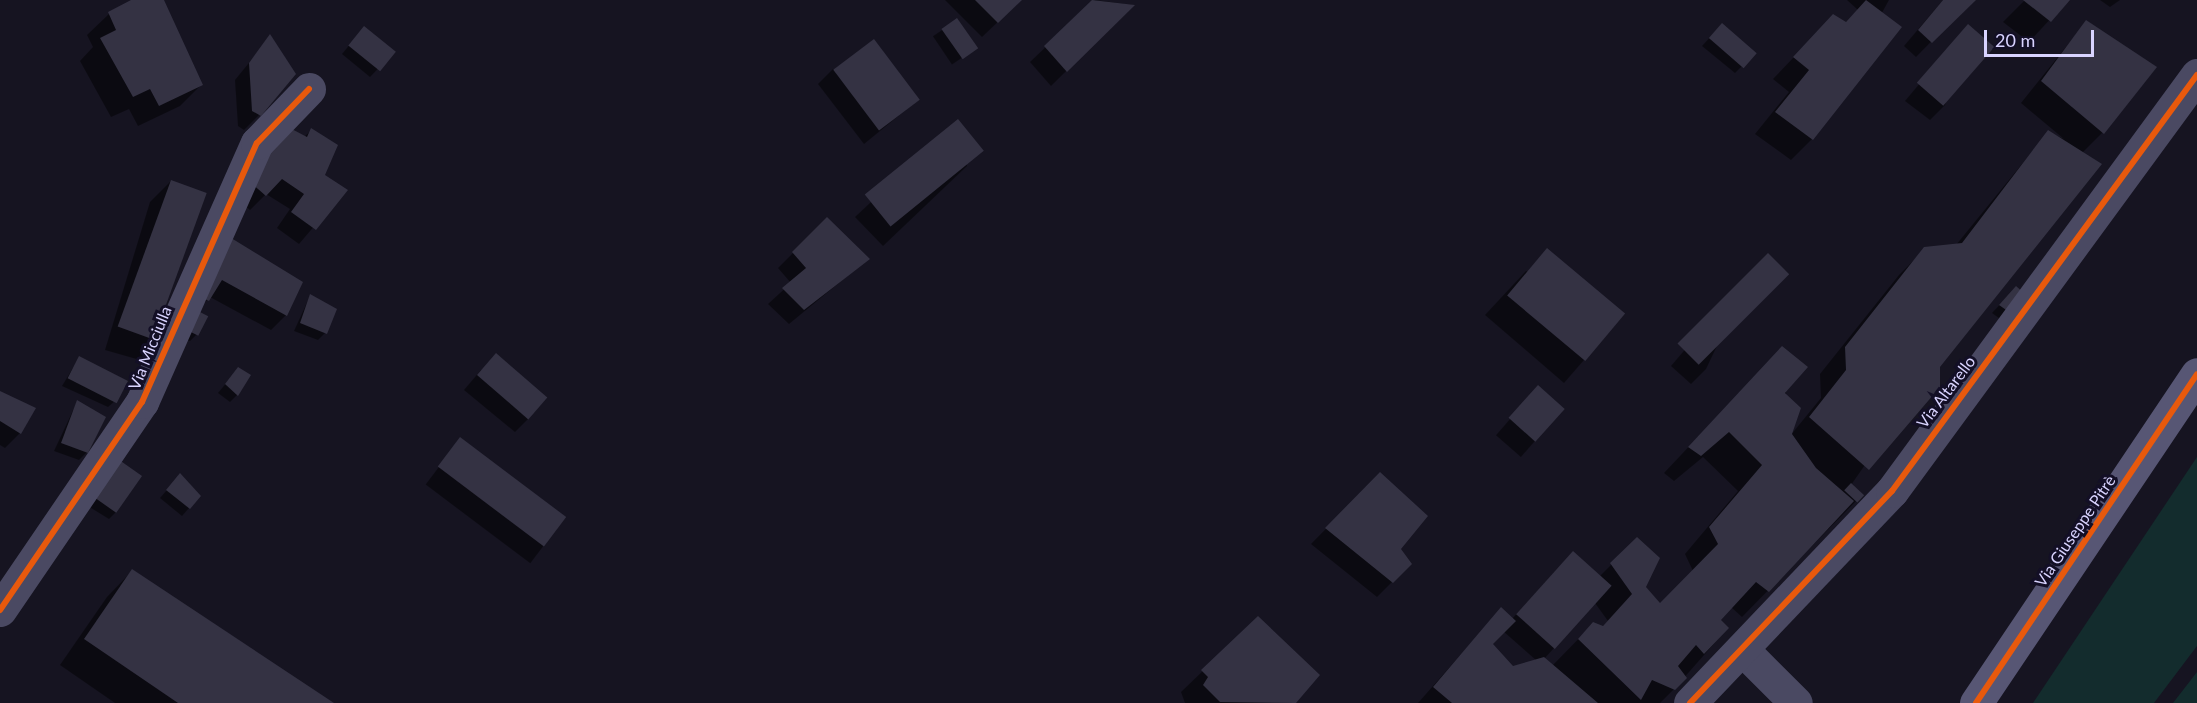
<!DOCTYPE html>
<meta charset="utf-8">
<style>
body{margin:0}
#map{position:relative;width:2197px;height:703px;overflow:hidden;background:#161421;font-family:Lato,sans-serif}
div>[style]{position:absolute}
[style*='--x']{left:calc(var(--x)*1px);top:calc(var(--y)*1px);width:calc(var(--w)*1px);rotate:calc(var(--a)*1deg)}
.green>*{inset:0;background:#132c2d}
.shadow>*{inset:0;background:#0007;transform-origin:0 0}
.building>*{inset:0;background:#343243;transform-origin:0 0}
.street>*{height:33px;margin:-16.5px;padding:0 16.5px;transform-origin:16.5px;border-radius:16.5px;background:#4a4962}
.secondary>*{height:33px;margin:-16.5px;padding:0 16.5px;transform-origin:16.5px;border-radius:16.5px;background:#575674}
.cycleway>*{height:6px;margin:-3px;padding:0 3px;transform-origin:3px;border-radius:3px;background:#e8590c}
span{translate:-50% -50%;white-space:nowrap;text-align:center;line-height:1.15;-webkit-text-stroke:6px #130f26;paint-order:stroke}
.street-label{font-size:16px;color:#d9d4ff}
.scale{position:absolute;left:1984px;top:30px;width:110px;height:27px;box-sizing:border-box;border:3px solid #d9d4ff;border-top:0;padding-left:8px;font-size:18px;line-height:21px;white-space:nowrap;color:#d9d4ff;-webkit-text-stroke:4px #130f26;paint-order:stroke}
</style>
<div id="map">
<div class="green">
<div style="clip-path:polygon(2197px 457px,2197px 646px,2154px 703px,2033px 703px)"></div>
<div style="clip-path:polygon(2197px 672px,2197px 703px,2173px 703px)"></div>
</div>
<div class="shadow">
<div style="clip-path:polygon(134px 0,163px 0,201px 85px,180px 106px,138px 126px,129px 109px,111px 117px,80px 61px,93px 47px,87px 35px,109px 14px)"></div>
<div style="clip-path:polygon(945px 0,1021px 0,982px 37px)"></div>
<div style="clip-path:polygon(1095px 0,1133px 5px,1051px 86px,1030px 62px)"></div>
<div style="clip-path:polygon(1847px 0,1889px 0,1812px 139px,1791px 160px,1755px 134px,1789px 92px,1773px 79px,1833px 16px,1845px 23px,1858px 10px)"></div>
<div style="clip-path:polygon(1943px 0,1972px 0,1916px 57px,1904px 46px)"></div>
<div style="clip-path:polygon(2025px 0,2068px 0,2029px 42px,2003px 22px)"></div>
<div style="clip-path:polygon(2100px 0,2120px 0,2110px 7px)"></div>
<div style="left:957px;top:20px;width:34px;height:29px;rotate:56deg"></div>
<div style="clip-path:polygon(evenodd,2086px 22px,2102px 133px,2082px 153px,1851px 485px,1862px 495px,1742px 617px,1731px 607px,1719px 620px,1727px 629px,1674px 689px,1660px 703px,1418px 703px,1501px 609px,1512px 619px,1558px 568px,1599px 577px,1637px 539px,1644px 587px,1659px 605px,1693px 571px,1685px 554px,1738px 491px,1703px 457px,1674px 481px,1664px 473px,1782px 348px,1790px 436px,1821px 398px,1820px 374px,1899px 275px,1925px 249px,1956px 245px,2048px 132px,2064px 139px,2021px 103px,2086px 22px,1595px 603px,1608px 621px,1602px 627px,1593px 624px,1552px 666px,1544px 659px,1595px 603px,2086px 22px,1503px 631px,1537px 661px,1512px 668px,1491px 644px,1503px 631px)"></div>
<div style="clip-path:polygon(1968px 26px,1945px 105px,1930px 120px,1905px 101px)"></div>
<div style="clip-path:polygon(1715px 32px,1755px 53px,1735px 73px,1702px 46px)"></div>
<div style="clip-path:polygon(357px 36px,394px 52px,370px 77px,342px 54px)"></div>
<div style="clip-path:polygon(270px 37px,259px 115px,244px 130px,238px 126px,235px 80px)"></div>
<div style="clip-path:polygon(833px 69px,918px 100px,864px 144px,818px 84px)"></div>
<div style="clip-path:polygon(958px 121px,967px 166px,883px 246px,855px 217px)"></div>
<div style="clip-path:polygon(312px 130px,323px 175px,345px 190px,299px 244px,277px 228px,290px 209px,266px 194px,250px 210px,235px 197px)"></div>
<div style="clip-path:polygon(171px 181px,161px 339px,140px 360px,105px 350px,150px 202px)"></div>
<div style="clip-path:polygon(827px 219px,868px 259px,789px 324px,768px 304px,791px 283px,778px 268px)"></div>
<div style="clip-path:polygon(208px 249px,286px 315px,271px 330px,210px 297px,196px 311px,197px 334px,190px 341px,178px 337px)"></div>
<div style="clip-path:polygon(1753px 270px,1706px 369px,1691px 384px,1671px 366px)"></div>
<div style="clip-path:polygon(1526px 271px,1623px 315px,1564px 383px,1485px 315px)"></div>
<div style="clip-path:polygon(2009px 295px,2003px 321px,1992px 313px)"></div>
<div style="clip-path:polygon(310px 296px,325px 333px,318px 340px,294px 331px)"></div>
<div style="clip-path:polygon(79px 358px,116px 400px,108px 407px,62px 386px)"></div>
<div style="clip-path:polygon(238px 369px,237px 395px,230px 402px,218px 393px)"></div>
<div style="clip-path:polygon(481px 370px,530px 417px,515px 432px,464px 390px)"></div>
<div style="left:1538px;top:387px;width:33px;height:64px;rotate:41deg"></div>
<div style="clip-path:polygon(0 392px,20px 433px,5px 448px,0 445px)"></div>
<div style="clip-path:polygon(77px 402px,87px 452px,79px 460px,54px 451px)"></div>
<div style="left:460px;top:439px;width:131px;height:57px;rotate:37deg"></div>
<div style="clip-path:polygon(108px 466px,117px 511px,109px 519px,83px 503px)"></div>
<div style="clip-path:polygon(1380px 474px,1399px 549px,1410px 564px,1377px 597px,1311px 544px)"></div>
<div style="clip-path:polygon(173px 483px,189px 508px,182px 516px,160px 498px)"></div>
<div style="clip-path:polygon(132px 571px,330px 703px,115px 703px,60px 665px,107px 597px)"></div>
<div style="clip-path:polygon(1258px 618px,1318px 676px,1294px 703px,1185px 703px,1181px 692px)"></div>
</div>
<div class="building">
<div style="clip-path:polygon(131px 0,164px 0,203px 85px,159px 106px,150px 89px,133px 97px,100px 38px,116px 30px,108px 12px)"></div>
<div style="clip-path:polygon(975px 0,1022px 0,998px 23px)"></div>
<div style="clip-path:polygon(1092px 0,1135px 5px,1067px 72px,1044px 46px)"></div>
<div style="clip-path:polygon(1866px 0,1902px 27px,1813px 140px,1775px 112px,1809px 70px,1793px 57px,1833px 14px,1846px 22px)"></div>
<div style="clip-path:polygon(1943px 0,1976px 0,1932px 43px,1918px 30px)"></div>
<div style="clip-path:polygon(2023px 0,2070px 0,2051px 22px)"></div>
<div style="left:957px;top:18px;width:37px;height:19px;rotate:55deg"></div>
<div style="clip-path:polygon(2086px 20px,2157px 67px,2104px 134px,2041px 81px)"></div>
<div style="left:1722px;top:23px;width:46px;height:20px;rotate:41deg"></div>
<div style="left:1968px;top:24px;width:35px;height:78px;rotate:41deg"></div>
<div style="left:364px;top:26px;width:41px;height:25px;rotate:39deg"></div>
<div style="clip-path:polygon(270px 34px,296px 74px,261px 116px,252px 111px,249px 63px)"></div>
<div style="left:874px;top:39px;width:76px;height:51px;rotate:53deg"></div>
<div style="left:958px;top:119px;width:41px;height:120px;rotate:51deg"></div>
<div style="clip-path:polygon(286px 126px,307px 137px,311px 128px,338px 145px,325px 175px,348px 190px,316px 230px,291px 212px,304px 194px,282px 179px,266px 196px,249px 181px)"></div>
<div style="clip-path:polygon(2048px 130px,2102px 164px,1940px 367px,1940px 387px,1869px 470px,1809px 417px,1846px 370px,1845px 347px,1924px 247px,1962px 243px)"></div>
<div style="left:171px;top:180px;width:38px;height:156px;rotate:20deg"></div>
<div style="clip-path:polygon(827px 217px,870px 259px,804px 310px,782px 288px,806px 268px,792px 252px)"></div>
<div style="clip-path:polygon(223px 233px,303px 282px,287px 316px,222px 280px,209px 301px,192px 293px)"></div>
<div style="left:1547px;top:248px;width:102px;height:62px;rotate:40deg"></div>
<div style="left:1768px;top:253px;width:30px;height:128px;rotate:45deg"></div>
<div style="clip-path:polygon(2016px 286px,2026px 295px,2012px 314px,1999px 305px)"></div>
<div style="clip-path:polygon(310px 294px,337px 309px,327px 334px,300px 323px)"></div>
<div style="left:194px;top:309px;width:16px;height:22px;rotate:27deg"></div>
<div style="clip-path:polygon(1782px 346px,1808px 367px,1785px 393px,1801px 408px,1792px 434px,1816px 468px,1854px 501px,1769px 592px,1756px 582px,1721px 620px,1729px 628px,1704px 654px,1696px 645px,1678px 666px,1687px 678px,1675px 690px,1652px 680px,1641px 700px,1578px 639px,1593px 622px,1603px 626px,1632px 594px,1610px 563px,1637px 537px,1660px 558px,1646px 587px,1660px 603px,1718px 544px,1709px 527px,1762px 465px,1729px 432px,1701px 456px,1688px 447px)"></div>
<div style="left:496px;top:353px;width:68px;height:29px;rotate:41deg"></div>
<div style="left:79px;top:356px;width:55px;height:25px;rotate:27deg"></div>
<div style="clip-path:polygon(238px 367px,251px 375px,238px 396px,225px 384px)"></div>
<div style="left:1538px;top:385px;width:36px;height:44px;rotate:42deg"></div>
<div style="clip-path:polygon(0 391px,36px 408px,21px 434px,0 421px)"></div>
<div style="clip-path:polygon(77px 400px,106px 417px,88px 453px,61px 443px)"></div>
<div style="left:460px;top:437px;width:133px;height:37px;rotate:37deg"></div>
<div style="left:115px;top:457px;width:33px;height:45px;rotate:35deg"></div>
<div style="clip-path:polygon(1380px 472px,1428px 516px,1401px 549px,1412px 564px,1393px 583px,1325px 528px)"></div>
<div style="clip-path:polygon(180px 473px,201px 496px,190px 509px,166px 490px)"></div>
<div style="left:1851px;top:483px;width:18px;height:10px;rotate:43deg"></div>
<div style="left:1573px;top:551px;width:52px;height:85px;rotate:42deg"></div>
<div style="clip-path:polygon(132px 569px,334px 703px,178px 703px,84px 639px)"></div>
<div style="clip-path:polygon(1501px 607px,1516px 621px,1493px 644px,1513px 666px,1544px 657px,1598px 703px,1452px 703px,1433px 687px)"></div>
<div style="clip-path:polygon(1258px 616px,1320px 675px,1296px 703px,1220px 702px,1203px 685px,1208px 677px,1201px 670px)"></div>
</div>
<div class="street">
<div style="--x:0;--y:610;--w:252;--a:-55.7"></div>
<div style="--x:142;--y:402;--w:283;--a:-66.1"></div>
<div style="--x:257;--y:143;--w:75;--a:-46.1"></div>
<div style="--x:1742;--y:649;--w:76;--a:45"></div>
<div style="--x:1690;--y:703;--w:293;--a:-46.4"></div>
<div style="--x:1892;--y:491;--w:516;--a:-53.75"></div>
</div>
<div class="secondary">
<div style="--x:1976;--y:703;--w:396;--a:-56.1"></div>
</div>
<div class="cycleway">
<div style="--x:0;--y:610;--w:252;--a:-55.7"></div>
<div style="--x:142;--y:402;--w:283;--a:-66.1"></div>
<div style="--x:257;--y:143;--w:75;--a:-46.1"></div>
<div style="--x:1690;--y:703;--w:293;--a:-46.4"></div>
<div style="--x:1892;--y:491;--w:516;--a:-53.75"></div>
<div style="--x:1976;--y:703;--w:396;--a:-56.1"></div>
</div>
<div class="street-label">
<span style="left:150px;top:348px;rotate:-68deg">Via Micciulla</span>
<span style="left:1946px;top:392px;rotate:-53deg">Via Altarello</span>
<span style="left:2075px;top:531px;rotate:-56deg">Via Giuseppe Pitrè</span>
</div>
<div class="scale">20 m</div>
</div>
